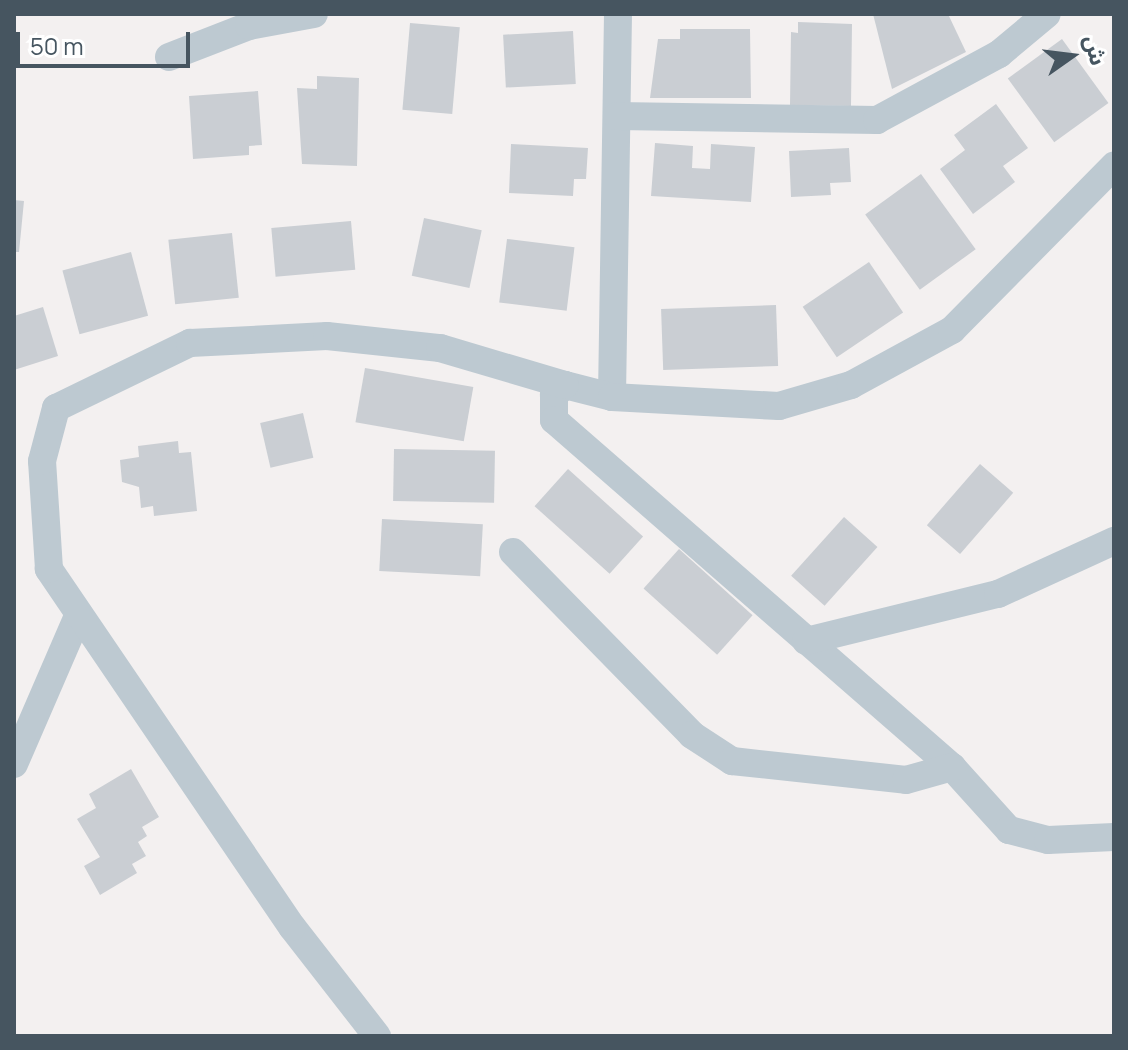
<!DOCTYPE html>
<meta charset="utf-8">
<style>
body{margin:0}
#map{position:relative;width:1128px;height:1050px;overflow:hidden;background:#f3f0f0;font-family:Manrope,"Noto Sans Arabic",sans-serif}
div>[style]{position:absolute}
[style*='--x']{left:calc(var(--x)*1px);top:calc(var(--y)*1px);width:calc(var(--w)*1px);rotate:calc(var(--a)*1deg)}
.building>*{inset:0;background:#caced3;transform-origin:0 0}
.minor>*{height:28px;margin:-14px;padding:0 14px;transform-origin:14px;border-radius:14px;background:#bdc9d1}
span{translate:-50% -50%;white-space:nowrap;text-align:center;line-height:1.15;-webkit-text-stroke:8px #fff;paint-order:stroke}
.frame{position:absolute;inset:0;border:16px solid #465560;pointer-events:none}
.north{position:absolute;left:1032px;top:16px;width:80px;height:80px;-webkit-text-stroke:6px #fff;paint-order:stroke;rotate:76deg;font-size:22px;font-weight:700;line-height:32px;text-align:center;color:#465560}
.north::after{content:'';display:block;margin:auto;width:28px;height:36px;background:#465560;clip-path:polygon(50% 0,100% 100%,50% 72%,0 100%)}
.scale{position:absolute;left:16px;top:32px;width:174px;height:36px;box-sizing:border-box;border:4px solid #465560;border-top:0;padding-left:10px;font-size:24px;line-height:28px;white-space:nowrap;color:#465560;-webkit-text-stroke:6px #fff;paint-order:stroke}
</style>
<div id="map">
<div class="building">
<div style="clip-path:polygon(873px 14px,948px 14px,966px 52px,892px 89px)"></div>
<div style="clip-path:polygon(798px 22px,852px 24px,851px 106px,790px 105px,791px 32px,798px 33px)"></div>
<div style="left:410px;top:23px;width:50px;height:87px;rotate:5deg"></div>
<div style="clip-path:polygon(680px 29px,750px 29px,751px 98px,650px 98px,658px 39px,680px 39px)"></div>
<div style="left:573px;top:31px;width:53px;height:70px;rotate:87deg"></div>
<div style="left:1062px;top:39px;width:79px;height:67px;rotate:54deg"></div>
<div style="clip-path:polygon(317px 76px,359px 78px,357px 166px,302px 164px,297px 88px,317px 89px)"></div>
<div style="clip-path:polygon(258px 91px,262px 145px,249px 146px,249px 155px,193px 159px,189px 96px)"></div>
<div style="clip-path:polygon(996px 104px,1028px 148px,1003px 166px,1015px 182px,973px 214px,940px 169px,965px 150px,954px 135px)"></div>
<div style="clip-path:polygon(655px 143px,693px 146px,692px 168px,710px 169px,711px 144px,755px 147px,751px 202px,651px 196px)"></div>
<div style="clip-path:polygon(511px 144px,588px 148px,586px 179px,574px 179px,573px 196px,509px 193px)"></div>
<div style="clip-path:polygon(849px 148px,851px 182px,830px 183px,831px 195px,791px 197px,789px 151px)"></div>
<div style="left:921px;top:174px;width:93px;height:69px;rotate:54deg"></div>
<div style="clip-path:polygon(14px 200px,24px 201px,19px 252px,14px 252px)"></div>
<div style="left:424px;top:218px;width:59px;height:59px;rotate:12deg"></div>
<div style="left:351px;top:221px;width:49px;height:80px;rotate:85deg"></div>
<div style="left:232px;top:233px;width:65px;height:64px;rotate:84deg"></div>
<div style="left:507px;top:239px;width:68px;height:64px;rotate:7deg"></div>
<div style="left:131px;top:252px;width:66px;height:71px;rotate:75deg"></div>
<div style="left:869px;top:262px;width:61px;height:80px;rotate:56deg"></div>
<div style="left:776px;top:305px;width:61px;height:115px;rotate:88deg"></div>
<div style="clip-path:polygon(43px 307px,58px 356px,14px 370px,14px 316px)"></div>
<div style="left:365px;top:368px;width:110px;height:55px;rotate:10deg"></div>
<div style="left:303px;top:413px;width:46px;height:44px;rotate:77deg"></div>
<div style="clip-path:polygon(178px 441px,179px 453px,191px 452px,197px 511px,154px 516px,153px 506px,141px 508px,139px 487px,122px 482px,120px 460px,139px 457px,138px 446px)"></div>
<div style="left:394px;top:449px;width:101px;height:52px;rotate:1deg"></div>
<div style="left:980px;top:464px;width:44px;height:81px;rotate:41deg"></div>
<div style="left:568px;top:469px;width:101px;height:50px;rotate:42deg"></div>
<div style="left:844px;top:517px;width:45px;height:79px;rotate:42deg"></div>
<div style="left:382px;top:519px;width:101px;height:52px;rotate:3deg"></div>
<div style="left:679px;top:549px;width:99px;height:53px;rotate:42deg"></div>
<div style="clip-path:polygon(131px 769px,159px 817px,142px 827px,147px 836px,138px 842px,146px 856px,132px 864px,137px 873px,100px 895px,84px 866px,100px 857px,77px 819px,96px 808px,89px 794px)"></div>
</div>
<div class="minor">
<div style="--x:618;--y:14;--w:383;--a:90.9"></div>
<div style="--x:612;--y:397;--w:49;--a:-165.7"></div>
<div style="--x:565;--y:385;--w:15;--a:138"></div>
<div style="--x:554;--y:395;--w:25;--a:90"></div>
<div style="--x:554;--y:420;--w:528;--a:41.08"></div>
<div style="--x:952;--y:767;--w:85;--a:47.9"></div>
<div style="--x:1009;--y:830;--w:40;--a:14.4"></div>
<div style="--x:1048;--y:840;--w:66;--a:-2.6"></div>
<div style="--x:169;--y:57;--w:86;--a:-21.2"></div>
<div style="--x:249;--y:26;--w:66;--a:-10.5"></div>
<div style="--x:617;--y:116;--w:260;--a:0.9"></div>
<div style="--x:877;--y:120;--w:139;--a:-28.4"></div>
<div style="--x:999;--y:54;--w:62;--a:-39.8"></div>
<div style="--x:612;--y:397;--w:167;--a:3.1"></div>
<div style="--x:779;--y:406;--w:75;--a:-16.3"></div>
<div style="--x:851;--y:385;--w:115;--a:-28.6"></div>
<div style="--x:952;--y:330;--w:231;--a:-45.4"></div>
<div style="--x:513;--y:552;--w:256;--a:45.6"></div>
<div style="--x:692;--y:735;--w:48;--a:33"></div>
<div style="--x:732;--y:761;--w:175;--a:6.2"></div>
<div style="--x:906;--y:780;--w:48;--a:-15.8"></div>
<div style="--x:806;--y:641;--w:198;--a:-13.8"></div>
<div style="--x:998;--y:594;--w:128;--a:-24.6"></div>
<div style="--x:14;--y:764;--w:163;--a:-66.6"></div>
<div style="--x:377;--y:1036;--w:138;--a:-127.9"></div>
<div style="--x:292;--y:927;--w:433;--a:-124.2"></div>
<div style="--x:49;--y:569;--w:108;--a:-93.7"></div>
<div style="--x:42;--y:461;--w:55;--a:-75.2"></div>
<div style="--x:56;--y:408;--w:149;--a:-25.9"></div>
<div style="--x:190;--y:343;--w:137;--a:-2.9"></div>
<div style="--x:327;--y:336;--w:114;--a:6.1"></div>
<div style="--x:440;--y:348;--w:130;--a:16.5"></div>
</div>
<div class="frame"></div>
<div class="north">ش</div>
<div class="scale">50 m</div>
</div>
